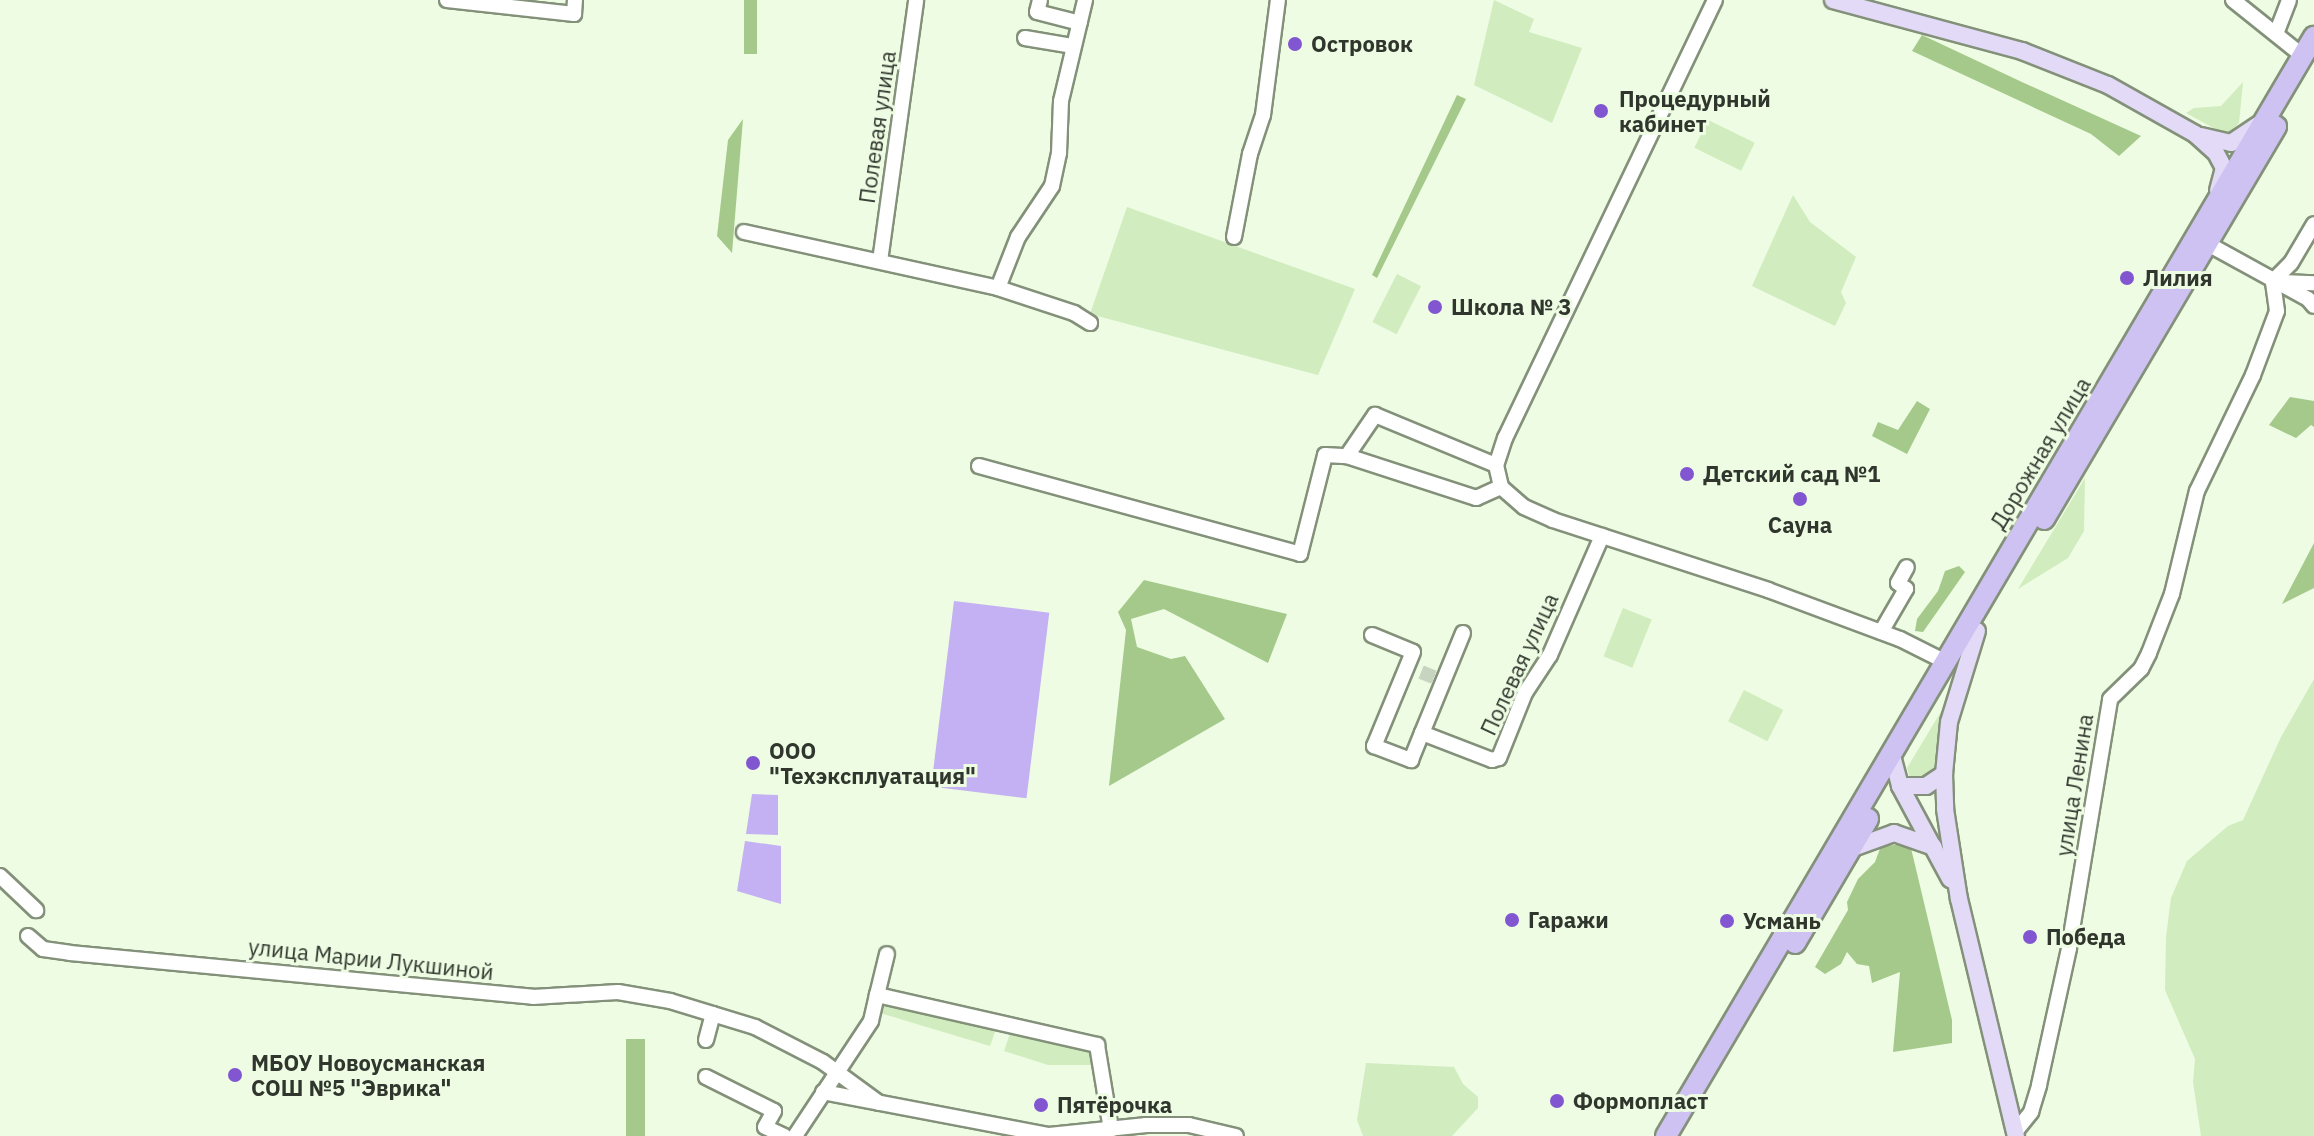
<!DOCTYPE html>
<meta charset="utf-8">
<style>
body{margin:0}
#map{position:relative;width:2314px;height:1136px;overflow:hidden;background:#edfce3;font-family:"IBM Plex Sans",sans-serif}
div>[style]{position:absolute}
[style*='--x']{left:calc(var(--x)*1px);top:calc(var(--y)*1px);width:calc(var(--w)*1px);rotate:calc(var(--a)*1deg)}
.green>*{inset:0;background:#d1ecbe;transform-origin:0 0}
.forest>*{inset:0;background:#a4c98a;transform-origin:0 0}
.water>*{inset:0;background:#c3b1f3;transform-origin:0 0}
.minor-tunnel>*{height:14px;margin-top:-7px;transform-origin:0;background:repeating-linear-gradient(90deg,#c7d4bf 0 14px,transparent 0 21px)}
.roads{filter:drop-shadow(2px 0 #84917a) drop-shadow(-2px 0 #84917a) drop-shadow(0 2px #84917a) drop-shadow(0 -2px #84917a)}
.minor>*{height:14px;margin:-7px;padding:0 7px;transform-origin:7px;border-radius:7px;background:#fff}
.major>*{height:16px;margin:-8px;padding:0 8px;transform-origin:8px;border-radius:8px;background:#e2daf7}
.highway>*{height:20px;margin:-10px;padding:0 10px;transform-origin:10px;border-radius:10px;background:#cec2f2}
.dots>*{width:22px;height:22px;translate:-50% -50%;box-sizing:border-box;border:4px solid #edfce3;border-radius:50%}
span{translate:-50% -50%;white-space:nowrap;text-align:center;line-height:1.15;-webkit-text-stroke:6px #edfce3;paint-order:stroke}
.poi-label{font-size:22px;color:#30362d;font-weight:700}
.left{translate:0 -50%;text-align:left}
.street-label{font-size:22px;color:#30362d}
</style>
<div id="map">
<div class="green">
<div style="clip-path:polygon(1494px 0,1534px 19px,1529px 32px,1582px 48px,1552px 123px,1474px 85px)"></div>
<div style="clip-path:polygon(2243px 82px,2239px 123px,2230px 132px,2217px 130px,2186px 113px,2194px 108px,2221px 106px)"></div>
<div style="left:1708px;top:120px;width:52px;height:31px;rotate:26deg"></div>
<div style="clip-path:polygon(1793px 195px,1810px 222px,1856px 257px,1841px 292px,1846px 303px,1835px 326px,1752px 286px)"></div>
<div style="clip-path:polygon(1127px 207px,1355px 289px,1318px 375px,1090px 314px)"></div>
<div style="left:1397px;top:274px;width:27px;height:54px;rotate:27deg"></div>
<div style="clip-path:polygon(2085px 478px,2084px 531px,2068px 558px,2018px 589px)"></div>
<div style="left:1623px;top:608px;width:31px;height:52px;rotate:22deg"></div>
<div style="clip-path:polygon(2314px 679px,2314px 1136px,2201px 1136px,2193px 1082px,2195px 1059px,2165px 990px,2166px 937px,2171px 898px,2187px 861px,2228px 826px,2243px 820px,2281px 737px)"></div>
<div style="left:1744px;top:690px;width:44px;height:35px;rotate:27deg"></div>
<div style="clip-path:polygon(1942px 710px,1936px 768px,1924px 780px,1910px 778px,1907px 768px)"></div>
<div style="clip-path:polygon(883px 1001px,996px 1029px,990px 1046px,880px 1013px)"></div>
<div style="clip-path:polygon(1011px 1031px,1089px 1048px,1091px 1065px,1048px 1065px,1004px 1051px)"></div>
<div style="clip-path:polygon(1366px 1063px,1454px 1067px,1463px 1084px,1478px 1097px,1478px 1108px,1452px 1136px,1363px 1136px,1357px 1120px)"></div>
</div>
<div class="forest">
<div style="left:744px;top:0;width:13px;height:54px"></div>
<div style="clip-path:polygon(1922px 35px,2024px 83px,2141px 136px,2119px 156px,2091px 134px,1912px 51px)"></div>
<div style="clip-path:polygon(1457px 95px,1466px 99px,1377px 278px,1372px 275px)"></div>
<div style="clip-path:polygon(743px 119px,732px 253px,717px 236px,728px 140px)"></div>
<div style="clip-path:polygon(2290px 397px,2314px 401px,2314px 427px,2311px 425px,2296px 438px,2269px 425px)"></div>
<div style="clip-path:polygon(1917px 401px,1930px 409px,1907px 454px,1872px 436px,1878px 422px,1898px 430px)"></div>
<div style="clip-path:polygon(2314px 543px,2314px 588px,2282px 604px)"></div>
<div style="clip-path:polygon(1959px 566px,1965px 572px,1923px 632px,1915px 631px,1917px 619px,1938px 591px,1945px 571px)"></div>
<div style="clip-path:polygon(1144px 580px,1287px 614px,1268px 663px,1164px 609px,1131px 619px,1137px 647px,1171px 659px,1185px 656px,1225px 719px,1109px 786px,1126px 630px,1118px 612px)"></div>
<div style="clip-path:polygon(1910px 844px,1952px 1020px,1952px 1043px,1893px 1052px,1900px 972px,1872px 983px,1869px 966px,1857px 964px,1847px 952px,1841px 964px,1825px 974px,1815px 967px,1848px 910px,1847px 902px,1858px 879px,1875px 862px,1881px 846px)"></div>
<div style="left:626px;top:1039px;width:19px;height:97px"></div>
</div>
<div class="water">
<div style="left:954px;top:601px;width:96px;height:187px;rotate:7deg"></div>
<div style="clip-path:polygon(752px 794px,778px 795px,778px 835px,746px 834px)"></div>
<div style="clip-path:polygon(745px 841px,781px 846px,781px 904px,737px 891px)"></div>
</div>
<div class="minor-tunnel">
<div style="--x:1421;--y:672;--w:18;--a:22"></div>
</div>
<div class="roads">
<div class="minor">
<div style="--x:447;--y:0;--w:128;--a:6.3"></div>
<div style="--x:574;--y:14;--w:14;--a:-86"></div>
<div style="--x:1040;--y:0;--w:12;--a:104"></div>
<div style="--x:1037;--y:12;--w:44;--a:14.3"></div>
<div style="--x:1715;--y:0;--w:486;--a:115.6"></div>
<div style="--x:1505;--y:438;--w:28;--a:108"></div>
<div style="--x:1496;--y:465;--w:23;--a:77"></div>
<div style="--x:1501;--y:487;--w:30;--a:41"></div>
<div style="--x:1524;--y:507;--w:32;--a:24"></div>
<div style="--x:1553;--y:520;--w:226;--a:18"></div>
<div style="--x:1768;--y:590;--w:141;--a:20.4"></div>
<div style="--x:1900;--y:639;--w:49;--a:26.6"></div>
<div style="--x:2233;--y:0;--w:90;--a:38.7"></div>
<div style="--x:2276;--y:34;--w:36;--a:-69"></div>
<div style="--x:1025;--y:38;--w:49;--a:9.5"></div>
<div style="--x:744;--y:232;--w:260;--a:12.4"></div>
<div style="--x:998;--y:288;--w:80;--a:18.2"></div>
<div style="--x:1074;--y:313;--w:19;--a:32"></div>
<div style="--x:1234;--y:237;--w:85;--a:-79.1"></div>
<div style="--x:1250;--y:154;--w:41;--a:-71.6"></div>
<div style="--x:1263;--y:115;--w:116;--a:-82.6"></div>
<div style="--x:2208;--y:244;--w:114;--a:28.8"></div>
<div style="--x:2308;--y:299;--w:9;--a:49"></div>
<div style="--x:880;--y:261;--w:263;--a:-82.1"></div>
<div style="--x:2273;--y:281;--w:25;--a:-45"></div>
<div style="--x:2291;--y:263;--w:45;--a:-59.5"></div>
<div style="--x:2281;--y:282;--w:33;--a:2"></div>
<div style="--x:998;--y:288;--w:55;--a:-68.6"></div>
<div style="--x:1018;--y:237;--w:61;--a:-56.3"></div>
<div style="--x:1052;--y:186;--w:34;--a:-78"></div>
<div style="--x:1059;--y:153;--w:52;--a:-87.8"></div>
<div style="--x:1061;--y:101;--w:104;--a:-76.6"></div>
<div style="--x:1347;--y:456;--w:50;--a:-55.7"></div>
<div style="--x:1375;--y:415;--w:131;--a:22.5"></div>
<div style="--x:979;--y:466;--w:333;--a:15.3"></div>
<div style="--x:1300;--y:554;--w:102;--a:-75.8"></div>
<div style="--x:1325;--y:455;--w:22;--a:3"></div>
<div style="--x:1347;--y:456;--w:136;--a:18"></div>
<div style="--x:1476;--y:498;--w:27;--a:-24"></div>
<div style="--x:1881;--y:632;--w:50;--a:-59.8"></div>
<div style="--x:1906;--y:589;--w:10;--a:-143"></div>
<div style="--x:1898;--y:583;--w:18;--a:-61"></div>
<div style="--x:1372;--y:635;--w:44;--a:22.5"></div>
<div style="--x:1413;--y:652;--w:102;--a:112.5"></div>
<div style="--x:1374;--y:746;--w:40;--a:21"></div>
<div style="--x:1411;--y:760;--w:29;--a:-68"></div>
<div style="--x:1422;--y:733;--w:75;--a:21.1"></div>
<div style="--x:1492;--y:760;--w:7;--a:-16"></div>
<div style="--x:1499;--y:758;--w:70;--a:-68.2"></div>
<div style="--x:1525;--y:693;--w:45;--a:-56.7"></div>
<div style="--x:1550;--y:655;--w:130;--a:-66.4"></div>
<div style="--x:1422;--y:733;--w:108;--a:-67.7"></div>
<div style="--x:0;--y:876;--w:50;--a:43.4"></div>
<div style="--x:28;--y:936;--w:20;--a:41"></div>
<div style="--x:43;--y:949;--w:27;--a:8"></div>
<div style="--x:70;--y:953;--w:465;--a:5.4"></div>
<div style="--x:533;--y:997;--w:85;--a:-3.4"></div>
<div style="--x:618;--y:992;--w:53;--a:9.8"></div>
<div style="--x:670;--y:1001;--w:89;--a:17"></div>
<div style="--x:755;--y:1027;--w:76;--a:27.2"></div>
<div style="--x:823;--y:1062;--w:69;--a:36.2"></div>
<div style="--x:877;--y:995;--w:42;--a:-76.3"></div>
<div style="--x:706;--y:1040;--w:27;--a:-75"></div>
<div style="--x:706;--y:1077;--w:76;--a:26.6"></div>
<div style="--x:774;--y:1111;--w:18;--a:119"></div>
<div style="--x:765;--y:1127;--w:21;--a:25"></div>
<div style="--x:823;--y:1092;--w:230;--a:10.8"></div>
<div style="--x:1049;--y:1135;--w:98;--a:-5.9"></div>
<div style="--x:1146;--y:1125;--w:43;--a:0"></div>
<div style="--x:1189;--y:1125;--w:48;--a:13.2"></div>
<div style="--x:2015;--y:1132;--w:26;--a:-51"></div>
<div style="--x:2031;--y:1112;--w:28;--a:-73"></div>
<div style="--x:2039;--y:1085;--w:140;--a:-77.6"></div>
<div style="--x:2069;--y:948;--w:252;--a:-80.6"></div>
<div style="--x:2110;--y:699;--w:43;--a:-44.1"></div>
<div style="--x:2141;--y:669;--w:18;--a:-63"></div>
<div style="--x:2149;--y:653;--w:63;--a:-68.7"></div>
<div style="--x:2172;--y:594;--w:106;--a:-76.4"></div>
<div style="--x:2197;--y:491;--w:129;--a:-64.2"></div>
<div style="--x:2253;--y:375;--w:68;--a:-69.4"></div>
<div style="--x:2277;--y:311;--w:30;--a:-98"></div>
<div style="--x:795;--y:1136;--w:138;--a:-56.5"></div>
<div style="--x:871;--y:1021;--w:27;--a:-77"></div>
<div style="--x:877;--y:995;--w:226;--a:12.8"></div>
<div style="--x:1097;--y:1045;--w:86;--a:80.6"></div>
</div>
<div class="major">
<div style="--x:1833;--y:0;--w:196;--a:15.1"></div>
<div style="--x:2022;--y:51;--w:92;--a:21.6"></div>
<div style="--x:2108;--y:85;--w:100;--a:29.4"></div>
<div style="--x:2195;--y:134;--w:28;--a:42"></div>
<div style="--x:2216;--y:153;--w:17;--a:62"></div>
<div style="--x:2224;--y:168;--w:23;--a:105"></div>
<div style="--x:2201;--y:136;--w:31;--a:13"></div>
<div style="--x:2231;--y:143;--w:32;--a:-34"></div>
<div style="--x:1977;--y:631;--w:95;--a:107.1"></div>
<div style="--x:1949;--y:722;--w:52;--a:95.5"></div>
<div style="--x:1944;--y:774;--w:35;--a:88"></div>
<div style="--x:1945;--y:809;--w:91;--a:81.2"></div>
<div style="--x:1959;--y:899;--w:244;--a:76.5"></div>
<div style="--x:1891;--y:752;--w:35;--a:75"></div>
<div style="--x:1900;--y:786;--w:106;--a:61.7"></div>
<div style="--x:1900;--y:786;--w:26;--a:0"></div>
<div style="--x:1926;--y:786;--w:22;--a:-34"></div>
<div style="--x:1850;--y:849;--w:47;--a:-20"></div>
<div style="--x:1894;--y:833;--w:42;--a:19.3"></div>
</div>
<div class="highway">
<div style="--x:2044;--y:519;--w:456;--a:-59.4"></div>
<div style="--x:1795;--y:943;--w:144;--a:-59.5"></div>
<div style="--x:1666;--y:1136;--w:1276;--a:-59.48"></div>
</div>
</div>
<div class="dots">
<div style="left:1295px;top:44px;background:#8156d0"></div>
<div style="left:1601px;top:111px;background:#8156d0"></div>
<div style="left:2127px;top:278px;background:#8156d0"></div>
<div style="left:1435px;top:307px;background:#8156d0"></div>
<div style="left:1687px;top:474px;background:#8156d0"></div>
<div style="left:1800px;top:499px;background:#8156d0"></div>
<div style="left:753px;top:763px;background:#8156d0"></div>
<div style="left:1512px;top:920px;background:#8156d0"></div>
<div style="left:1727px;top:921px;background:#8156d0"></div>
<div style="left:2030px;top:937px;background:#8156d0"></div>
<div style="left:235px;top:1075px;background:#8156d0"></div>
<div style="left:1557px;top:1101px;background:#8156d0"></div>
<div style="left:1041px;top:1105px;background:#8156d0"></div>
</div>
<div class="poi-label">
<span class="left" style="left:1311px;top:44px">Островок</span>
<span class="left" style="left:1619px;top:111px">Процедурный<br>кабинет</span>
<span class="left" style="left:2143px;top:278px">Лилия</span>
<span class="left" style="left:1451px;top:307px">Школа № 3</span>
<span class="left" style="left:1703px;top:474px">Детский сад №1</span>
<span style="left:1800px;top:525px">Сауна</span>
<span class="left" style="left:769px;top:763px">ООО<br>"Техэксплуатация"</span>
<span class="left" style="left:1528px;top:920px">Гаражи</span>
<span class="left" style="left:1743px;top:921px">Усмань</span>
<span class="left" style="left:2046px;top:937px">Победа</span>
<span class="left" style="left:251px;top:1075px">МБОУ Новоусманская<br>СОШ №5 "Эврика"</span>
<span class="left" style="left:1573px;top:1101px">Формопласт</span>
<span class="left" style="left:1057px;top:1105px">Пятёрочка</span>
</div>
<div class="street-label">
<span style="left:877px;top:127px;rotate:-82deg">Полевая улица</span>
<span style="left:2040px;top:453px;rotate:-59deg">Дорожная улица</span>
<span style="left:1519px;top:664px;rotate:-65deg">Полевая улица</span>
<span style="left:2074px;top:785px;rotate:-81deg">улица Ленина</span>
<span style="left:371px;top:959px;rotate:6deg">улица Марии Лукшиной</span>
</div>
</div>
